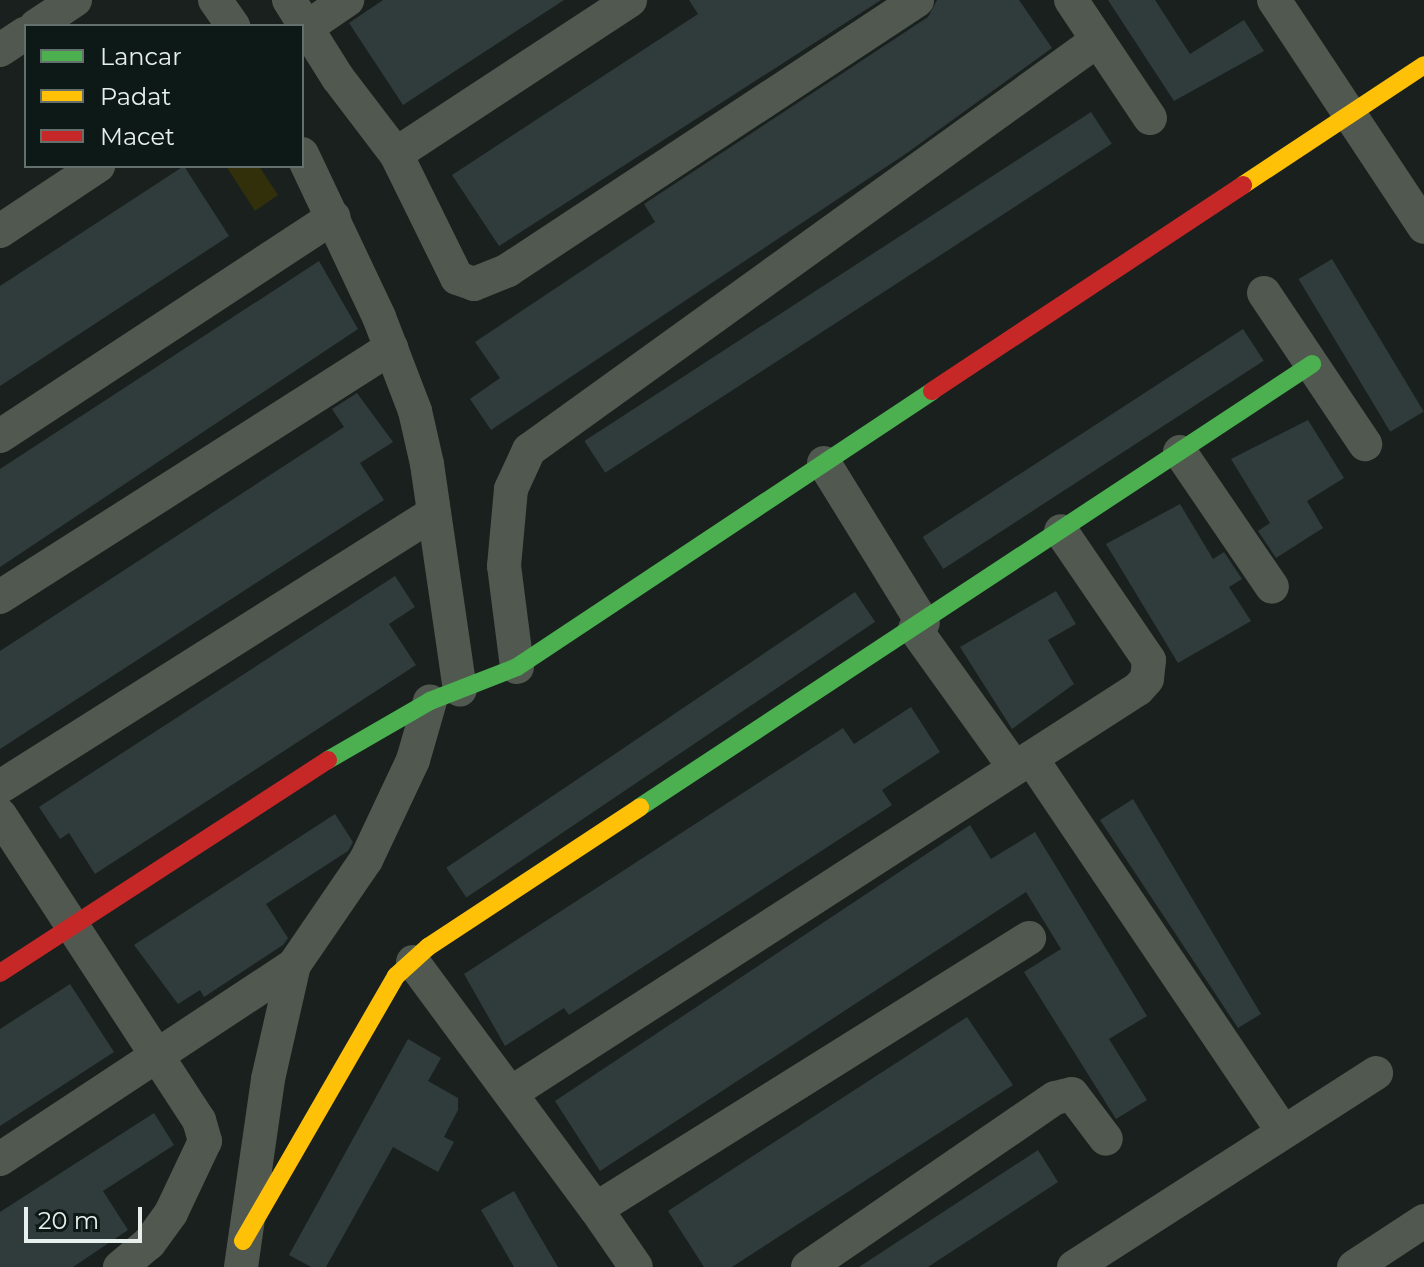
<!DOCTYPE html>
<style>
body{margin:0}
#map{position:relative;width:1424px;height:1267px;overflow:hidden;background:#19201e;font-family:Montserrat,sans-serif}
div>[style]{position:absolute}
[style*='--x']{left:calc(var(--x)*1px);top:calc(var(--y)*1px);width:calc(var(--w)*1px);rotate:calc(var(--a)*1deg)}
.green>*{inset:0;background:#32300a}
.building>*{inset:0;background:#303c3b;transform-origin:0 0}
.street>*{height:34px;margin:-17px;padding:0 17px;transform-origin:17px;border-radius:17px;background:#50584f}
.fast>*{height:18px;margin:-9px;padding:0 9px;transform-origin:9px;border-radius:9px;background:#4caf50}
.slow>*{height:18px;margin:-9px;padding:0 9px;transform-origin:9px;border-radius:9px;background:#ffc107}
.jam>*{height:18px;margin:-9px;padding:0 9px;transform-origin:9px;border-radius:9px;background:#c62828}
span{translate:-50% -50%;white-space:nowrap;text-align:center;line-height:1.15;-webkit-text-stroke:7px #0d1916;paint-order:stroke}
.legend{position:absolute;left:24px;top:24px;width:280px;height:144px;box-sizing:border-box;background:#0d1916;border:2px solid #656f6c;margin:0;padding:10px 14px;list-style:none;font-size:24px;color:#e8f0ed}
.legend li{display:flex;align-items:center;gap:16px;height:40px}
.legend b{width:40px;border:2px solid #656f6c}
.scale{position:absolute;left:24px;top:1207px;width:118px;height:36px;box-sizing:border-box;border:4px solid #e8f0ed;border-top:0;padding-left:10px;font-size:24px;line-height:28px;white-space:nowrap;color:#e8f0ed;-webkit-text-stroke:6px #0d1916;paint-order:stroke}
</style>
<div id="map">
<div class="green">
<div style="clip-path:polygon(226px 166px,259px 166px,278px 195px,255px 211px)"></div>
</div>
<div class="building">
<div style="clip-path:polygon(383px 0,564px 0,403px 105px,349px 23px)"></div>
<div style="clip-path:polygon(689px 0,881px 0,499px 246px,452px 175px,698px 14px)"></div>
<div style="clip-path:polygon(937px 0,1019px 0,1052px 48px,907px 153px,491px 430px,470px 399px,500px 378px,475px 342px,655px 222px,644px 204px,928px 17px)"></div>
<div style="clip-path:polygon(1108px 0,1155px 0,1190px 54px,1244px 20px,1264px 51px,1174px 101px)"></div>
<div style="left:1091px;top:112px;width:38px;height:604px;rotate:57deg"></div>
<div style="clip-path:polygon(184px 166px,229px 236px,0 386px,0 286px)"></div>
<div style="left:1332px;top:259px;width:178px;height:39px;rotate:59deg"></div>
<div style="clip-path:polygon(319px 261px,358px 329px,0 567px,0 469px)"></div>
<div style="left:1243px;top:329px;width:38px;height:382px;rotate:57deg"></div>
<div style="clip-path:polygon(357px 393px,393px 442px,360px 463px,384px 500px,0 749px,0 651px,344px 427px,332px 409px)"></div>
<div style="clip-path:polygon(1308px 420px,1344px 478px,1307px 501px,1323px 528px,1276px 558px,1258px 531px,1270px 523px,1231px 459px)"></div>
<div style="clip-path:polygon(1180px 504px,1213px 559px,1224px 552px,1242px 579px,1229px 587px,1251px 621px,1178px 663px,1106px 544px)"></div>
<div style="clip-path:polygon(395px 576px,415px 607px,389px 624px,416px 665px,95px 874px,69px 833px,60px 839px,39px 807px)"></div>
<div style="clip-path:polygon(1056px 591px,1076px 624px,1048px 640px,1074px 684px,1012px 729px,960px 647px)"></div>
<div style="left:855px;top:592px;width:36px;height:493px;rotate:56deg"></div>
<div style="clip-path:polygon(911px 707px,940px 752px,882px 790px,892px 805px,569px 1015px,564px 1008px,505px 1046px,464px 974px,843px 728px,854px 744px)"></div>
<div style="clip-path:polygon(1133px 799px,1261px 1014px,1238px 1028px,1100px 820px)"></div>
<div style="clip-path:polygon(335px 814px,353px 842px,348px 851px,266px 904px,288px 938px,283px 945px,204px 997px,200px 990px,178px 1004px,134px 945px)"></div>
<div style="clip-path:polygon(970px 825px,991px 859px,1035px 832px,1147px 1016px,1109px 1039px,1147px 1100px,1116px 1119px,1024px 972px,1061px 949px,1026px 892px,600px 1171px,555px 1101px)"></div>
<div style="clip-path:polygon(70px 984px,114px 1052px,0 1126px,0 1029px)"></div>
<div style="clip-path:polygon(967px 1017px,1013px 1085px,732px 1267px,704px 1267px,668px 1211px)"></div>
<div style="clip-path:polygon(408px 1039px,441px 1058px,428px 1081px,458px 1098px,458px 1110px,444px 1137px,454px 1142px,438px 1172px,393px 1147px,326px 1267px,311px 1267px,289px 1255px)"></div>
<div style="clip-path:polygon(154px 1113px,174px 1145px,103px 1191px,128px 1230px,73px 1267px,0 1267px,0 1212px)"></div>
<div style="clip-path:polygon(1038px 1150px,1058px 1182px,928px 1267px,859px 1267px)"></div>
<div style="clip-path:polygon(514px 1191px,532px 1223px,558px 1267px,514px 1267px,481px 1210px)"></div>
</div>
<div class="street">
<div style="--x:215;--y:0;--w:32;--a:55"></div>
<div style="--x:289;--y:0;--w:92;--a:57.9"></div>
<div style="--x:338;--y:78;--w:96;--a:52.7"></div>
<div style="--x:396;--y:154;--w:138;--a:63.8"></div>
<div style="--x:457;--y:278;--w:18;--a:19"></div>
<div style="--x:474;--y:284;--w:37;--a:-22"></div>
<div style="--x:508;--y:270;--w:490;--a:-33.4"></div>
<div style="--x:1071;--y:0;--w:142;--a:56.2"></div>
<div style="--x:1274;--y:0;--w:272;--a:56.5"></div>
<div style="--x:36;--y:26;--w:47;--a:-33.7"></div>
<div style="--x:306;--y:28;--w:50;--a:-34.3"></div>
<div style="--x:0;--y:50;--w:31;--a:-33"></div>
<div style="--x:302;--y:154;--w:180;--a:64.7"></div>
<div style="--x:379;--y:317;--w:101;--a:69"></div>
<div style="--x:415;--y:411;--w:54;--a:77.2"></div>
<div style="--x:427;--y:464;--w:228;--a:81.7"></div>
<div style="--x:396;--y:154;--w:280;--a:-33.3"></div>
<div style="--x:0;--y:231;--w:118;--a:-33.6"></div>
<div style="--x:1264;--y:293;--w:182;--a:56.2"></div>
<div style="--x:0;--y:436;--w:399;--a:-33.3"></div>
<div style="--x:1180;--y:452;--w:163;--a:55.7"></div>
<div style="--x:824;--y:463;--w:188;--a:58.3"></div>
<div style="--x:0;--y:597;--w:464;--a:-32.5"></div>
<div style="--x:915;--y:629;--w:171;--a:54.3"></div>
<div style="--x:517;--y:667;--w:102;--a:-97.3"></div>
<div style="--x:504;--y:566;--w:77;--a:-84.8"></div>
<div style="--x:511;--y:489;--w:43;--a:-65.2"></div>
<div style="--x:529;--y:450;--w:701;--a:-35.78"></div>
<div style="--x:1031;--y:758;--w:450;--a:56"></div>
<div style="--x:0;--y:787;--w:513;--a:-32.27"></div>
<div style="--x:0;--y:815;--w:364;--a:56.9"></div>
<div style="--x:199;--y:1120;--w:22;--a:74"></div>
<div style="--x:205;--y:1141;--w:80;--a:115.3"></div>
<div style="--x:171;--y:1213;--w:37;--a:126"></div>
<div style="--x:149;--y:1243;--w:38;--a:140"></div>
<div style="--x:413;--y:962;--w:307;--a:53.5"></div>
<div style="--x:596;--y:1209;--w:511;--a:-32.04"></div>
<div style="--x:511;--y:1093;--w:746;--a:-32.8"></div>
<div style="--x:1138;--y:689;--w:13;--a:-48"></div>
<div style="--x:1147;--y:679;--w:19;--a:-84"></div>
<div style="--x:1149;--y:660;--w:156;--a:-124.3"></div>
<div style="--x:0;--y:1159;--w:352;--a:-33.4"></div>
<div style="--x:294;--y:965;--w:127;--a:-55.6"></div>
<div style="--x:366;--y:860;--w:110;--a:-64.8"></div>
<div style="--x:413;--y:760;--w:61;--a:-73.9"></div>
<div style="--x:596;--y:1209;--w:70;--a:55.4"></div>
<div style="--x:241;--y:1267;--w:190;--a:-81.8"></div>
<div style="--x:268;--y:1079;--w:117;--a:-77.2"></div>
<div style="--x:808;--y:1267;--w:299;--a:-34.4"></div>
<div style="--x:1055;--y:1098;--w:17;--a:-13"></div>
<div style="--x:1072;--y:1094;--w:56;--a:52.9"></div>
<div style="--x:1074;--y:1267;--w:359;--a:-32.7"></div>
<div style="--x:1354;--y:1267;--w:84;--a:-33.3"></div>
</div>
<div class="fast">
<div style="--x:328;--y:760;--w:118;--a:-30"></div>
<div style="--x:430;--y:701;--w:93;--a:-21.3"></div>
<div style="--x:517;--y:667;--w:498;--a:-33.6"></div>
<div style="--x:640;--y:807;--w:805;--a:-33.39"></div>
</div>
<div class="slow">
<div style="--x:1243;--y:185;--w:217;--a:-33.5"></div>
<div style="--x:243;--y:1241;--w:306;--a:-60"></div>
<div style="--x:396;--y:976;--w:43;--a:-42.2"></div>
<div style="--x:428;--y:947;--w:254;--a:-33.4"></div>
</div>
<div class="jam">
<div style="--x:932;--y:391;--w:373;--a:-33.5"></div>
<div style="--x:0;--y:973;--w:391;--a:-33"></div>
</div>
<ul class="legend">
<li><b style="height:10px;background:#4caf50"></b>Lancar</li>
<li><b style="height:10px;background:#ffc107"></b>Padat</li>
<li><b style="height:10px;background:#c62828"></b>Macet</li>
</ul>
<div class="scale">20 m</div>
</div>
